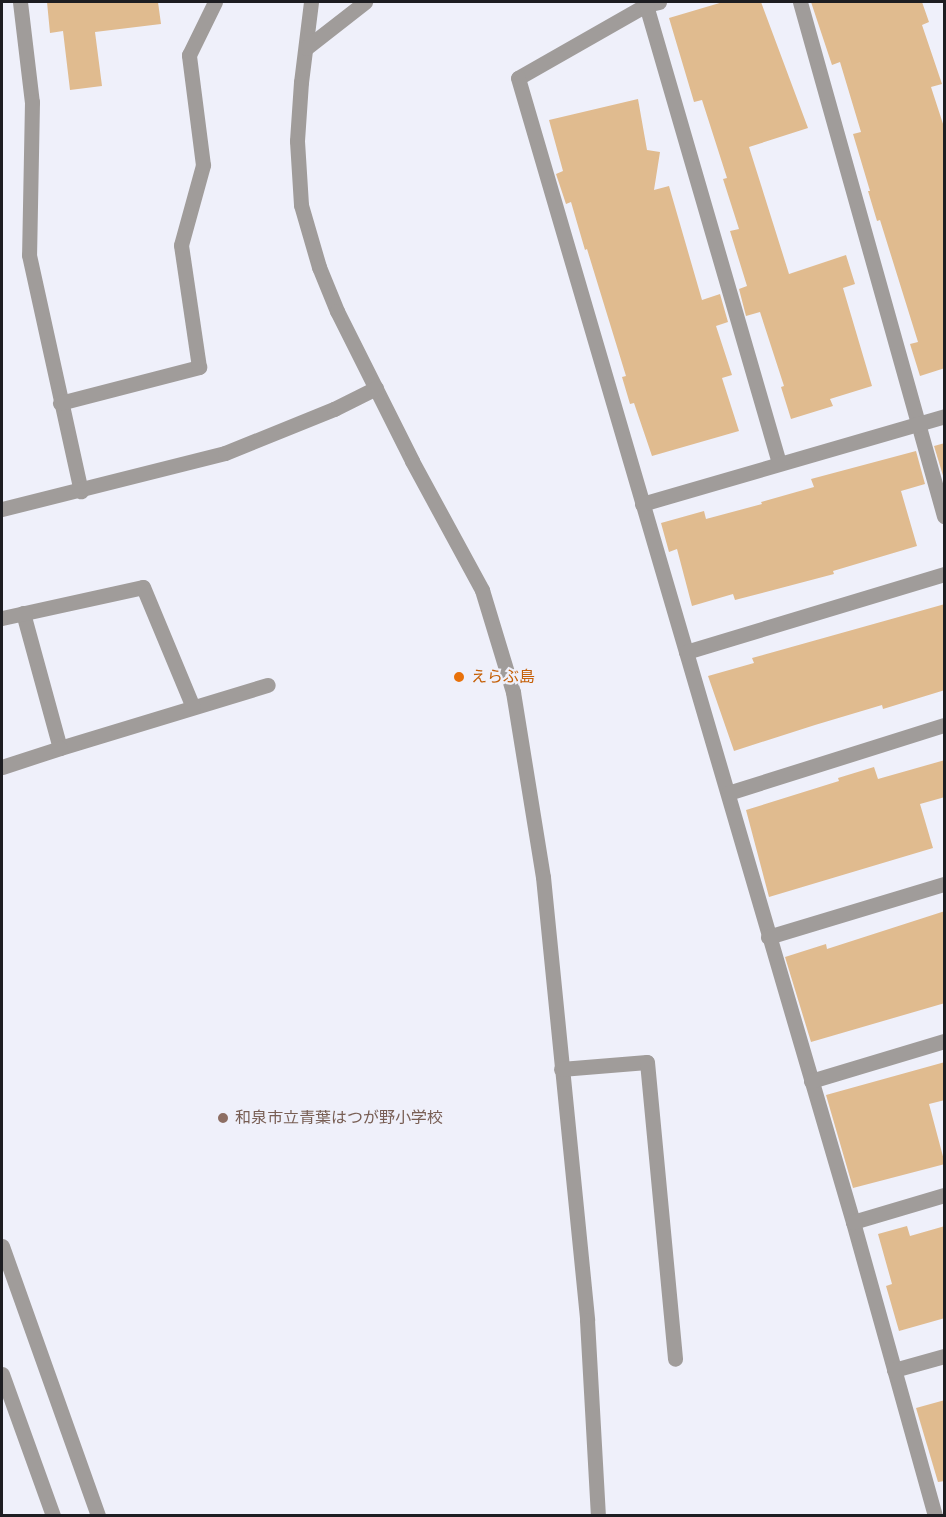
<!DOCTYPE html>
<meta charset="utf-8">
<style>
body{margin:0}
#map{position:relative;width:946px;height:1517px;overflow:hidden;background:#eff0fa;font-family:"Nunito Sans","Noto Sans JP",sans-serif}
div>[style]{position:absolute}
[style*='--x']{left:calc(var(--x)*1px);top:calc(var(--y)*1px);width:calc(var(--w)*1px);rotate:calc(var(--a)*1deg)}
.building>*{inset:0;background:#e0bb8f}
.minor>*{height:15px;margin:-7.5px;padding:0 7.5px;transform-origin:7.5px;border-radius:7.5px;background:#a09c9a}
.dots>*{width:16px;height:16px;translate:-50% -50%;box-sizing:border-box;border:3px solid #eff0fa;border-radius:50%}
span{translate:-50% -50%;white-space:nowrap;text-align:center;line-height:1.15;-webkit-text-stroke:4.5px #eff0fa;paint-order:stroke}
.food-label{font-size:16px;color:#c56008}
.left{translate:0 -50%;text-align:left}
.education-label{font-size:16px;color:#785e54}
.frame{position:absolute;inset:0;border:3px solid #1d1d21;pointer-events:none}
</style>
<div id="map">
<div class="building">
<div style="clip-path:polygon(47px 2px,158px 2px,161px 24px,95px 32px,102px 86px,70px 90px,63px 31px,50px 33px)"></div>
<div style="clip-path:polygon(723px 2px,761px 2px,808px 128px,749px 147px,789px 274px,846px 255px,855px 284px,843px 288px,872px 386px,830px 399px,833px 406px,791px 419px,781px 387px,784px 386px,760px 312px,746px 316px,739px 289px,747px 286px,730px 231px,739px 229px,723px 179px,727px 178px,702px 100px,694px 102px,669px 18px)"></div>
<div style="clip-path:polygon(811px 2px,922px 2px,929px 22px,922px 25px,942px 84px,931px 87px,945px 130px,945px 368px,920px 376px,910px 344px,918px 342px,880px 220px,877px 221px,868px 191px,870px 191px,853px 134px,861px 132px,840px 62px,832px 65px)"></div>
<div style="clip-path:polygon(638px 99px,647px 150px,660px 152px,654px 190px,669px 186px,702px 300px,720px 294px,728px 322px,716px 326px,732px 375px,722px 378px,739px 431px,652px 456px,634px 403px,630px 404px,622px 377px,626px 376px,587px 249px,585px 250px,571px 202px,566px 204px,556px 174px,563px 171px,549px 120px)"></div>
<div style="clip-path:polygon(945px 443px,945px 479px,944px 479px,934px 446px)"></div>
<div style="clip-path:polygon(916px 451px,925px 484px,901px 491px,917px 546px,833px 571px,834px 574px,735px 600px,733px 594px,692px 606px,677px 549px,669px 552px,661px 523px,704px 511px,706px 519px,762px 504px,761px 502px,814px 487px,811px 479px)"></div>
<div style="clip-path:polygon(945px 604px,945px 690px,883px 709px,882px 705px,815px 725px,734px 751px,708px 676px,754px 663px,752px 658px)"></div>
<div style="clip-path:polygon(945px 760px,945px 797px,920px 804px,933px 848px,769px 897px,746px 810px,839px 781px,838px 778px,874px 767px,878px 779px)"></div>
<div style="clip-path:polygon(945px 911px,945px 1003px,811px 1042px,785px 957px,826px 944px,827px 949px)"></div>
<div style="clip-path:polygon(945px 1062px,945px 1100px,929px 1104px,945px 1164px,853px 1188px,826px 1095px)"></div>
<div style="clip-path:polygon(907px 1226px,910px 1236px,945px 1226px,945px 1318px,899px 1331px,886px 1286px,892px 1284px,878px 1234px)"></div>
<div style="clip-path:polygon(945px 1400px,945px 1481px,938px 1482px,916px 1408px)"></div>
</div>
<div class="minor">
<div style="--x:20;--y:2;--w:101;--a:83.2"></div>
<div style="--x:32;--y:102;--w:153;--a:91.1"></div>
<div style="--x:29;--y:255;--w:242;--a:77.6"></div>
<div style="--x:311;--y:2;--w:81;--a:97.1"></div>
<div style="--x:301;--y:82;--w:59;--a:93.9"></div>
<div style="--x:297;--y:141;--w:64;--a:86.4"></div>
<div style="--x:301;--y:205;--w:65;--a:73.8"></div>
<div style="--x:319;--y:267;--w:48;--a:67.8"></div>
<div style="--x:337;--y:311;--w:168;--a:63.4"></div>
<div style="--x:412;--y:461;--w:147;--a:61.5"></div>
<div style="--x:482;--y:590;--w:107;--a:73.1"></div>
<div style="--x:513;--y:692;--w:187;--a:80.8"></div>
<div style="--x:543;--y:877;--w:445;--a:84.3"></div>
<div style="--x:587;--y:1320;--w:196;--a:86.8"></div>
<div style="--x:659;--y:2;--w:13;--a:167"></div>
<div style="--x:646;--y:5;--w:147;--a:150.3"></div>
<div style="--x:518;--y:78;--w:1192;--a:73.68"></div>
<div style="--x:853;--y:1222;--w:305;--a:74.4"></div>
<div style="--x:800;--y:2;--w:534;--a:74.35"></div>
<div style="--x:646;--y:5;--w:477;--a:73.8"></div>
<div style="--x:306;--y:48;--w:75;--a:-37.9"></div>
<div style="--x:60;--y:403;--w:144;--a:-14.5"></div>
<div style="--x:199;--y:367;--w:123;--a:-98.4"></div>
<div style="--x:181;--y:245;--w:83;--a:-74.6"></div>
<div style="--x:203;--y:165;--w:111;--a:-97.3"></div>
<div style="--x:189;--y:55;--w:59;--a:-63.9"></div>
<div style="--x:642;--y:504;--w:315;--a:-16.2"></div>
<div style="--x:2;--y:509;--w:230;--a:-14.1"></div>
<div style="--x:225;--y:453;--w:118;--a:-22"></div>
<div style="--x:334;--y:409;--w:47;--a:-26.6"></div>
<div style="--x:23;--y:613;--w:140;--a:74.7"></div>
<div style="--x:60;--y:748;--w:217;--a:-16.9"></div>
<div style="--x:2;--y:618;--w:144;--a:-12.4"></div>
<div style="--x:143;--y:587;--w:130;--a:67.4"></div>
<div style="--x:686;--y:652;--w:270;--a:-16.8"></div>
<div style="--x:2;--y:767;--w:61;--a:-18.1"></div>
<div style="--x:728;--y:793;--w:226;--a:-17.5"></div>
<div style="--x:768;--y:937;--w:184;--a:-16.8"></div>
<div style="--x:561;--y:1069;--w:86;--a:-4.7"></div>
<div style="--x:647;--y:1062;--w:298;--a:84.6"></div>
<div style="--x:811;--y:1081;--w:139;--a:-16.7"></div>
<div style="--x:853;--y:1222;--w:95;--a:-16.5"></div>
<div style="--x:2;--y:1246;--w:287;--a:70.4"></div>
<div style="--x:894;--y:1370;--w:52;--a:-15.6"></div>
<div style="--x:2;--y:1374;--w:151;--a:70.2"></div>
</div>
<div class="dots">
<div style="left:459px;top:677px;background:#e8710a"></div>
<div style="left:223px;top:1118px;background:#8d6e63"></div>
</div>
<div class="food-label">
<span class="left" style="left:471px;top:677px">えらぶ島</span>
</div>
<div class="education-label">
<span class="left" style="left:235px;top:1118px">和泉市立青葉はつが野小学校</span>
</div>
<div class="frame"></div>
</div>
